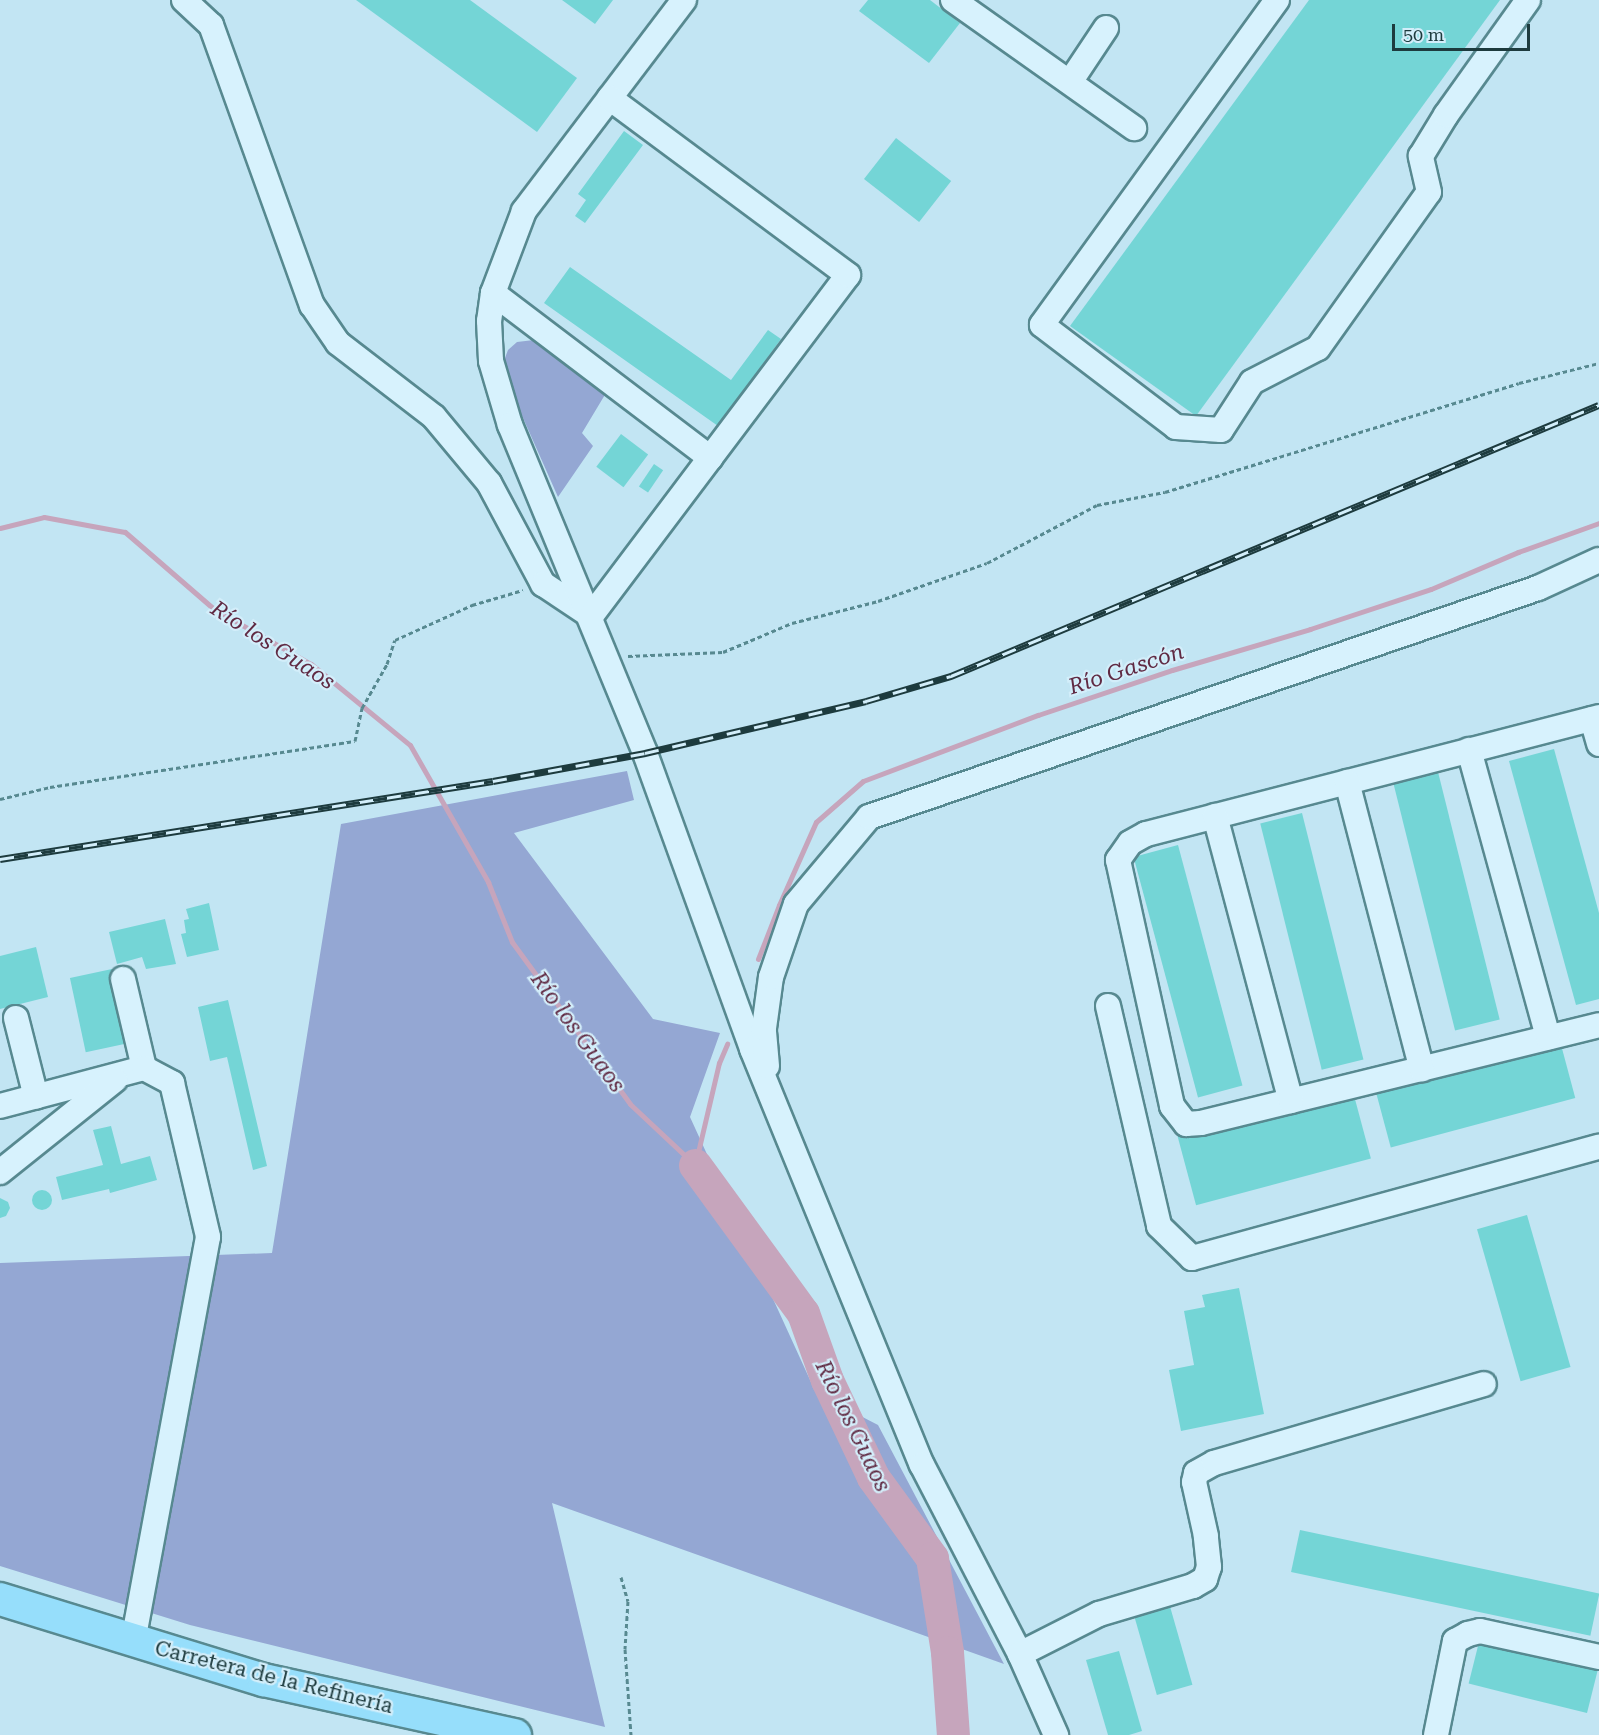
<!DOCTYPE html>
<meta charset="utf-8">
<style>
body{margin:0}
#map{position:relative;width:1599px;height:1735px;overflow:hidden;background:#c2e5f3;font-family:"Roboto Serif",serif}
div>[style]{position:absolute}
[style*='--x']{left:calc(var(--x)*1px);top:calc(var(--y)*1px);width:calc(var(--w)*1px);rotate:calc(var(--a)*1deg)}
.green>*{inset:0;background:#94a7d3}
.stream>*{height:5px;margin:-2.5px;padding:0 2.5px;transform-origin:2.5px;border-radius:2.5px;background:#c6a5bc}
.river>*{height:33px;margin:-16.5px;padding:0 16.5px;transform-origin:16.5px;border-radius:16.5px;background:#c6a5bc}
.building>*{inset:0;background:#74d5d6;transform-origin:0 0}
.round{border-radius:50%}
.path>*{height:3px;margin-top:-1.5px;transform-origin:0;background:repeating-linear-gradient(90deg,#578990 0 4.5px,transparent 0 7.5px)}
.roads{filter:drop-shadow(2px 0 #578990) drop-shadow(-2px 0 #578990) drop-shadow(0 2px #578990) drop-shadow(0 -2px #578990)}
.minor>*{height:24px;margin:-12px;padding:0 12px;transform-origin:12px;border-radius:12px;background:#d7f2fd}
.major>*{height:32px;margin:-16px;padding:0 16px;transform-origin:16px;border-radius:16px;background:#96defb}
.rail>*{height:7px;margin-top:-3.5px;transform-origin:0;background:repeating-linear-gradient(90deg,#d3eefa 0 14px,#1d3b3e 0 28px);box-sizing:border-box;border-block:2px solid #1d3b3e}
span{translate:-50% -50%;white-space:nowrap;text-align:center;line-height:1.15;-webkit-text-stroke:4.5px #d3eefa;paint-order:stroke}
.street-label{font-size:21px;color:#1d3b3e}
.water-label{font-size:22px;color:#602a43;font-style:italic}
.scale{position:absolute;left:1392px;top:24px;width:138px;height:27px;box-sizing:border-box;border:3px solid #1d3b3e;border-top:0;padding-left:8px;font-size:18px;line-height:21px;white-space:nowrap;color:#1d3b3e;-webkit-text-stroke:4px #d3eefa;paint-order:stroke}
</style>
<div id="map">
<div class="green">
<div style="clip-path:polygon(534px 340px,606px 393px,582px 433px,593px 446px,558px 497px,508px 384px,503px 363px,508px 350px,517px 342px)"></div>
<div style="clip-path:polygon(627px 771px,634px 800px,514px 833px,653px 1019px,720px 1033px,690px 1117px,816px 1393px,878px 1425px,1004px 1664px,552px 1503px,605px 1727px,190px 1625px,0 1566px,0 1263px,272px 1253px,341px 824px)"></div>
</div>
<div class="stream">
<div style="--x:0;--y:528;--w:45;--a:-14"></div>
<div style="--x:44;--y:517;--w:82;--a:10.5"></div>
<div style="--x:125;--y:532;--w:118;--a:40.9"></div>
<div style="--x:214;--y:609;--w:112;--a:29.6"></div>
<div style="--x:311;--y:664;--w:128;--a:39.3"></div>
<div style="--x:410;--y:745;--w:158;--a:60.3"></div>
<div style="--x:488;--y:882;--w:65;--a:68.2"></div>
<div style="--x:512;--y:942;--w:200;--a:53.9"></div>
<div style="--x:630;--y:1104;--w:89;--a:43.2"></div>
<div style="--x:695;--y:1165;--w:105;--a:-76.8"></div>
<div style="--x:719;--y:1063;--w:21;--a:-67"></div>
<div style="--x:758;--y:959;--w:58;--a:-68.7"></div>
<div style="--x:779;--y:905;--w:91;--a:-66"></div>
<div style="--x:816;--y:822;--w:62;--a:-41.1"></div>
<div style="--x:863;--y:781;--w:187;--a:-20.7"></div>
<div style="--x:1038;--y:715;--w:141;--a:-18.6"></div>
<div style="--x:1172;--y:670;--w:144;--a:-16.5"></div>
<div style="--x:1310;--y:629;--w:127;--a:-18.3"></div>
<div style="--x:1431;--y:589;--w:95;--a:-23"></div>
<div style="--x:1518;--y:552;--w:86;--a:-19.7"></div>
</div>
<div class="river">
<div style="--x:695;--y:1165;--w:183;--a:53.9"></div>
<div style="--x:803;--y:1313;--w:71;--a:70.3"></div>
<div style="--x:827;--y:1380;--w:107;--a:64.6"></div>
<div style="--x:873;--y:1477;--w:100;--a:53.9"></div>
<div style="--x:932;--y:1558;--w:95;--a:80.9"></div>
<div style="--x:947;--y:1652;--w:83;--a:85.9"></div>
</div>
<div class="building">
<div style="clip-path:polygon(356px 0,470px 0,577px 78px,537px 132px)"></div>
<div style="clip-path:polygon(562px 0,613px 0,595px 24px)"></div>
<div style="clip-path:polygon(868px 0,930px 0,960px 23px,929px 63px,859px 11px)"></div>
<div style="clip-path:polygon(1309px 0,1500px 0,1196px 416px,1070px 326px)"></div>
<div style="clip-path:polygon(624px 131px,643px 145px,585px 223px,575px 216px,586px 200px,578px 194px)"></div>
<div style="left:896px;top:138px;width:70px;height:52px;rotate:38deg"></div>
<div style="clip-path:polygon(570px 267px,731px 380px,768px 330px,781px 339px,718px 426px,544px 303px)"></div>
<div style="left:621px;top:434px;width:34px;height:41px;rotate:37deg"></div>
<div style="left:654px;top:464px;width:11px;height:27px;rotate:34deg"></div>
<div style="clip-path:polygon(1554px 749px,1599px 913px,1599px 999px,1576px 1005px,1509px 761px)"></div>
<div style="left:1438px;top:772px;width:255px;height:46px;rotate:76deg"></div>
<div style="left:1302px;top:813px;width:254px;height:43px;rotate:76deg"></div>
<div style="left:1178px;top:845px;width:249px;height:46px;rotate:75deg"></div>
<div style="clip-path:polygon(209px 903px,219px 950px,187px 957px,181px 934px,186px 933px,184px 920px,189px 919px,186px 909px)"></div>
<div style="clip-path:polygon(165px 919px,176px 964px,146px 969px,142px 957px,117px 964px,109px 932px)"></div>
<div style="clip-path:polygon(36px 947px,48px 997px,0 1009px,0 956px)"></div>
<div style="left:112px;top:969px;width:76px;height:43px;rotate:78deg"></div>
<div style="clip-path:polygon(228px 1000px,267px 1166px,253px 1170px,227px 1057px,210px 1061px,198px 1007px)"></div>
<div style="left:1560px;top:1041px;width:59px;height:191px;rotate:75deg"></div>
<div style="left:1352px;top:1088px;width:73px;height:181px;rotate:75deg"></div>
<div style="clip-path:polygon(111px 1126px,121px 1164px,150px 1156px,157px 1180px,110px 1193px,109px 1189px,62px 1200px,56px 1177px,103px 1165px,93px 1130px)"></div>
<div class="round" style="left:32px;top:1190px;width:20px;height:20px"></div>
<div style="clip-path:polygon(0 1198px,8px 1202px,10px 1208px,6px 1216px,0 1218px)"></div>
<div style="left:1527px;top:1215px;width:158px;height:52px;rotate:74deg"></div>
<div style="clip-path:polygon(1239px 1288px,1264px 1414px,1181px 1431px,1169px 1370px,1194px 1365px,1184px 1311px,1205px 1307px,1202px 1295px)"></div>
<div style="left:1300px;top:1530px;width:306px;height:43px;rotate:12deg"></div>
<div style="left:1169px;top:1603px;width:85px;height:37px;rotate:74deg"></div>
<div style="left:1480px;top:1638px;width:122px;height:47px;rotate:14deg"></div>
<div style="clip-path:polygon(1119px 1651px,1142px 1731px,1129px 1735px,1108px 1735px,1086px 1660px)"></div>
</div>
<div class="path">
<div style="--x:628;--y:656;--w:95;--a:-2.4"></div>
<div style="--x:723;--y:652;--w:75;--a:-22.8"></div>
<div style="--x:792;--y:623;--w:89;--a:-14.3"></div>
<div style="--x:878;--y:601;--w:115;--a:-19.2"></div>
<div style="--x:987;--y:563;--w:124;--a:-27.8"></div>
<div style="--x:1097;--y:505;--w:69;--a:-10.8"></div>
<div style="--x:1165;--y:492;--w:370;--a:-17.1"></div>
<div style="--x:1519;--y:383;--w:82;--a:-14"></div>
<div style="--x:0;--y:799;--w:51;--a:-13.5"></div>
<div style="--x:50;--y:787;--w:308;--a:-8.6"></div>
<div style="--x:355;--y:741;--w:34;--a:-78"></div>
<div style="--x:362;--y:708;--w:51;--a:-60.4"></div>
<div style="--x:387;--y:664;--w:25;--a:-72"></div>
<div style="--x:395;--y:640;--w:85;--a:-24.4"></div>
<div style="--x:472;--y:605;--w:53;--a:-16.4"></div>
<div style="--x:621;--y:1577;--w:25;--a:74"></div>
<div style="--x:628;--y:1601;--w:48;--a:93.6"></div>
<div style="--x:625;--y:1649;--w:86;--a:86"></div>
</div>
<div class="roads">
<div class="minor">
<div style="--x:184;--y:0;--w:37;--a:43"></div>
<div style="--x:211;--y:25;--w:298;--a:70.2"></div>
<div style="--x:312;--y:305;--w:46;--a:55.6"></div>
<div style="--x:338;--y:343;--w:121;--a:37.6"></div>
<div style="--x:434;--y:417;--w:86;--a:50.2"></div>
<div style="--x:489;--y:483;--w:115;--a:61.9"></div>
<div style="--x:543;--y:584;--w:58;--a:33.7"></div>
<div style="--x:684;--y:0;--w:265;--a:127.2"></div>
<div style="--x:524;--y:211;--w:88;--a:110.7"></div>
<div style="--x:493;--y:293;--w:28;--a:98"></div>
<div style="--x:489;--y:321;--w:40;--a:87.1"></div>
<div style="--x:491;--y:361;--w:67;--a:73.5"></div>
<div style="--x:510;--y:425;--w:355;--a:67.6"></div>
<div style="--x:645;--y:753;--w:315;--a:70.1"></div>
<div style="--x:752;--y:1049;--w:449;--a:67.8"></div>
<div style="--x:922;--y:1465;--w:213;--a:62.6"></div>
<div style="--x:1020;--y:1654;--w:89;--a:66"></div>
<div style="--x:953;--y:0;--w:222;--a:35.3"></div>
<div style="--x:1277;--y:0;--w:401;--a:125.9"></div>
<div style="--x:1042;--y:325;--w:168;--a:37.3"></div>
<div style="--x:1176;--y:427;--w:45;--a:3.8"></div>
<div style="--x:1221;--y:430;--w:57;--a:-57.1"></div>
<div style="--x:1252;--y:382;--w:74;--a:-27.3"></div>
<div style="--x:1318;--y:348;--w:191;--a:-54.6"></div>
<div style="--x:1429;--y:192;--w:37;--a:-103"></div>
<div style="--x:1421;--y:156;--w:48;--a:-58.6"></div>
<div style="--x:1446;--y:115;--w:141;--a:-54.5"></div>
<div style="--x:1070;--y:82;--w:65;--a:-56.3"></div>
<div style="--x:493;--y:293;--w:273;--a:37.2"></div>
<div style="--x:591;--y:616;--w:427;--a:-53"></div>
<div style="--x:848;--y:275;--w:297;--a:-143.4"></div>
<div style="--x:1599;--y:717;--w:468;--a:165.5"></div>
<div style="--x:1146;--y:834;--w:18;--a:151"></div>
<div style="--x:1130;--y:843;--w:21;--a:125"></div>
<div style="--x:1118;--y:860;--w:252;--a:77.6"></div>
<div style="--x:1172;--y:1106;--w:23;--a:52"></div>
<div style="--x:1186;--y:1124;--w:15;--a:-4"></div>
<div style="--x:1201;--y:1123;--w:410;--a:-13.8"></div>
<div style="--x:1592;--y:719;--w:26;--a:74"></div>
<div style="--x:1469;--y:750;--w:298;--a:74.6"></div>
<div style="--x:1347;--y:782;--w:297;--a:75.4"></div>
<div style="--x:1215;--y:816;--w:295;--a:75.1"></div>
<div style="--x:123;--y:979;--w:91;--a:76.7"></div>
<div style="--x:1108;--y:1006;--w:226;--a:76.9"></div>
<div style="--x:1159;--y:1226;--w:46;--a:44.1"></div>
<div style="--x:1192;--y:1258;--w:422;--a:-15.3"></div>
<div style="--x:16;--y:1018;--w:81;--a:75.8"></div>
<div style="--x:767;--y:1066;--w:38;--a:-95"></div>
<div style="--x:764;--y:1028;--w:51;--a:-82.2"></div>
<div style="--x:771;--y:977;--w:77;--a:-71.1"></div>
<div style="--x:796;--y:904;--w:114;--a:-50"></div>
<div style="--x:869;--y:817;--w:707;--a:-18.9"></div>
<div style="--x:1538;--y:588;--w:67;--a:-24.7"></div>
<div style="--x:0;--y:1106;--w:149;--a:-14.8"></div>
<div style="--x:144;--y:1068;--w:32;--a:28"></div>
<div style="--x:172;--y:1083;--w:158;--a:76.8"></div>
<div style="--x:208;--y:1237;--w:411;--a:100.5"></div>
<div style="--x:0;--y:1172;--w:147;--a:-38.7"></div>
<div style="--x:1020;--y:1654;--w:89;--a:-26.9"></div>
<div style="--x:1099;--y:1614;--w:98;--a:-16.6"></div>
<div style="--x:1193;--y:1586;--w:14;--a:-30"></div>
<div style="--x:1205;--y:1579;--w:13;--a:-72"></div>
<div style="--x:1209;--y:1567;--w:31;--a:-96"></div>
<div style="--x:1206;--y:1536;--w:55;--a:-102.5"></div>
<div style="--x:1194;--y:1482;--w:9;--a:-77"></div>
<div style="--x:1196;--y:1473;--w:21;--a:-29"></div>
<div style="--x:1214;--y:1463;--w:281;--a:-16.3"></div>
<div style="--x:1436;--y:1735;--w:96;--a:-78.6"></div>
<div style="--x:1455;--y:1641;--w:15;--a:-28"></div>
<div style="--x:1468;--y:1634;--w:12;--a:-14"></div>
<div style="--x:1480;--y:1631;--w:122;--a:12.3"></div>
</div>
<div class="major">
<div style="--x:0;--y:1599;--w:276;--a:17.1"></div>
<div style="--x:264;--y:1680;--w:257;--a:12.4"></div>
</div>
</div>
<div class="rail">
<div style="--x:0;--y:859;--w:499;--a:-9"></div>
<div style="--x:493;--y:781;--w:155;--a:-10.4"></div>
<div style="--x:645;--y:753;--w:227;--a:-13.2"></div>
<div style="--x:866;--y:701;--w:89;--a:-16.4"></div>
<div style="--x:951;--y:676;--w:702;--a:-22.7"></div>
</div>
<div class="street-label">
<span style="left:274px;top:1677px;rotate:14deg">Carretera de la Refinería</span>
</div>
<div class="water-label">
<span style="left:273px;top:645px;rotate:33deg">Río los Guaos</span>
<span style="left:1126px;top:669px;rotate:-18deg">Río Gascón</span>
<span style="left:578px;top:1032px;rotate:54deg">Río los Guaos</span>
<span style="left:853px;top:1426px;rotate:64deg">Río los Guaos</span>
</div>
<div class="scale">50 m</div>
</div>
